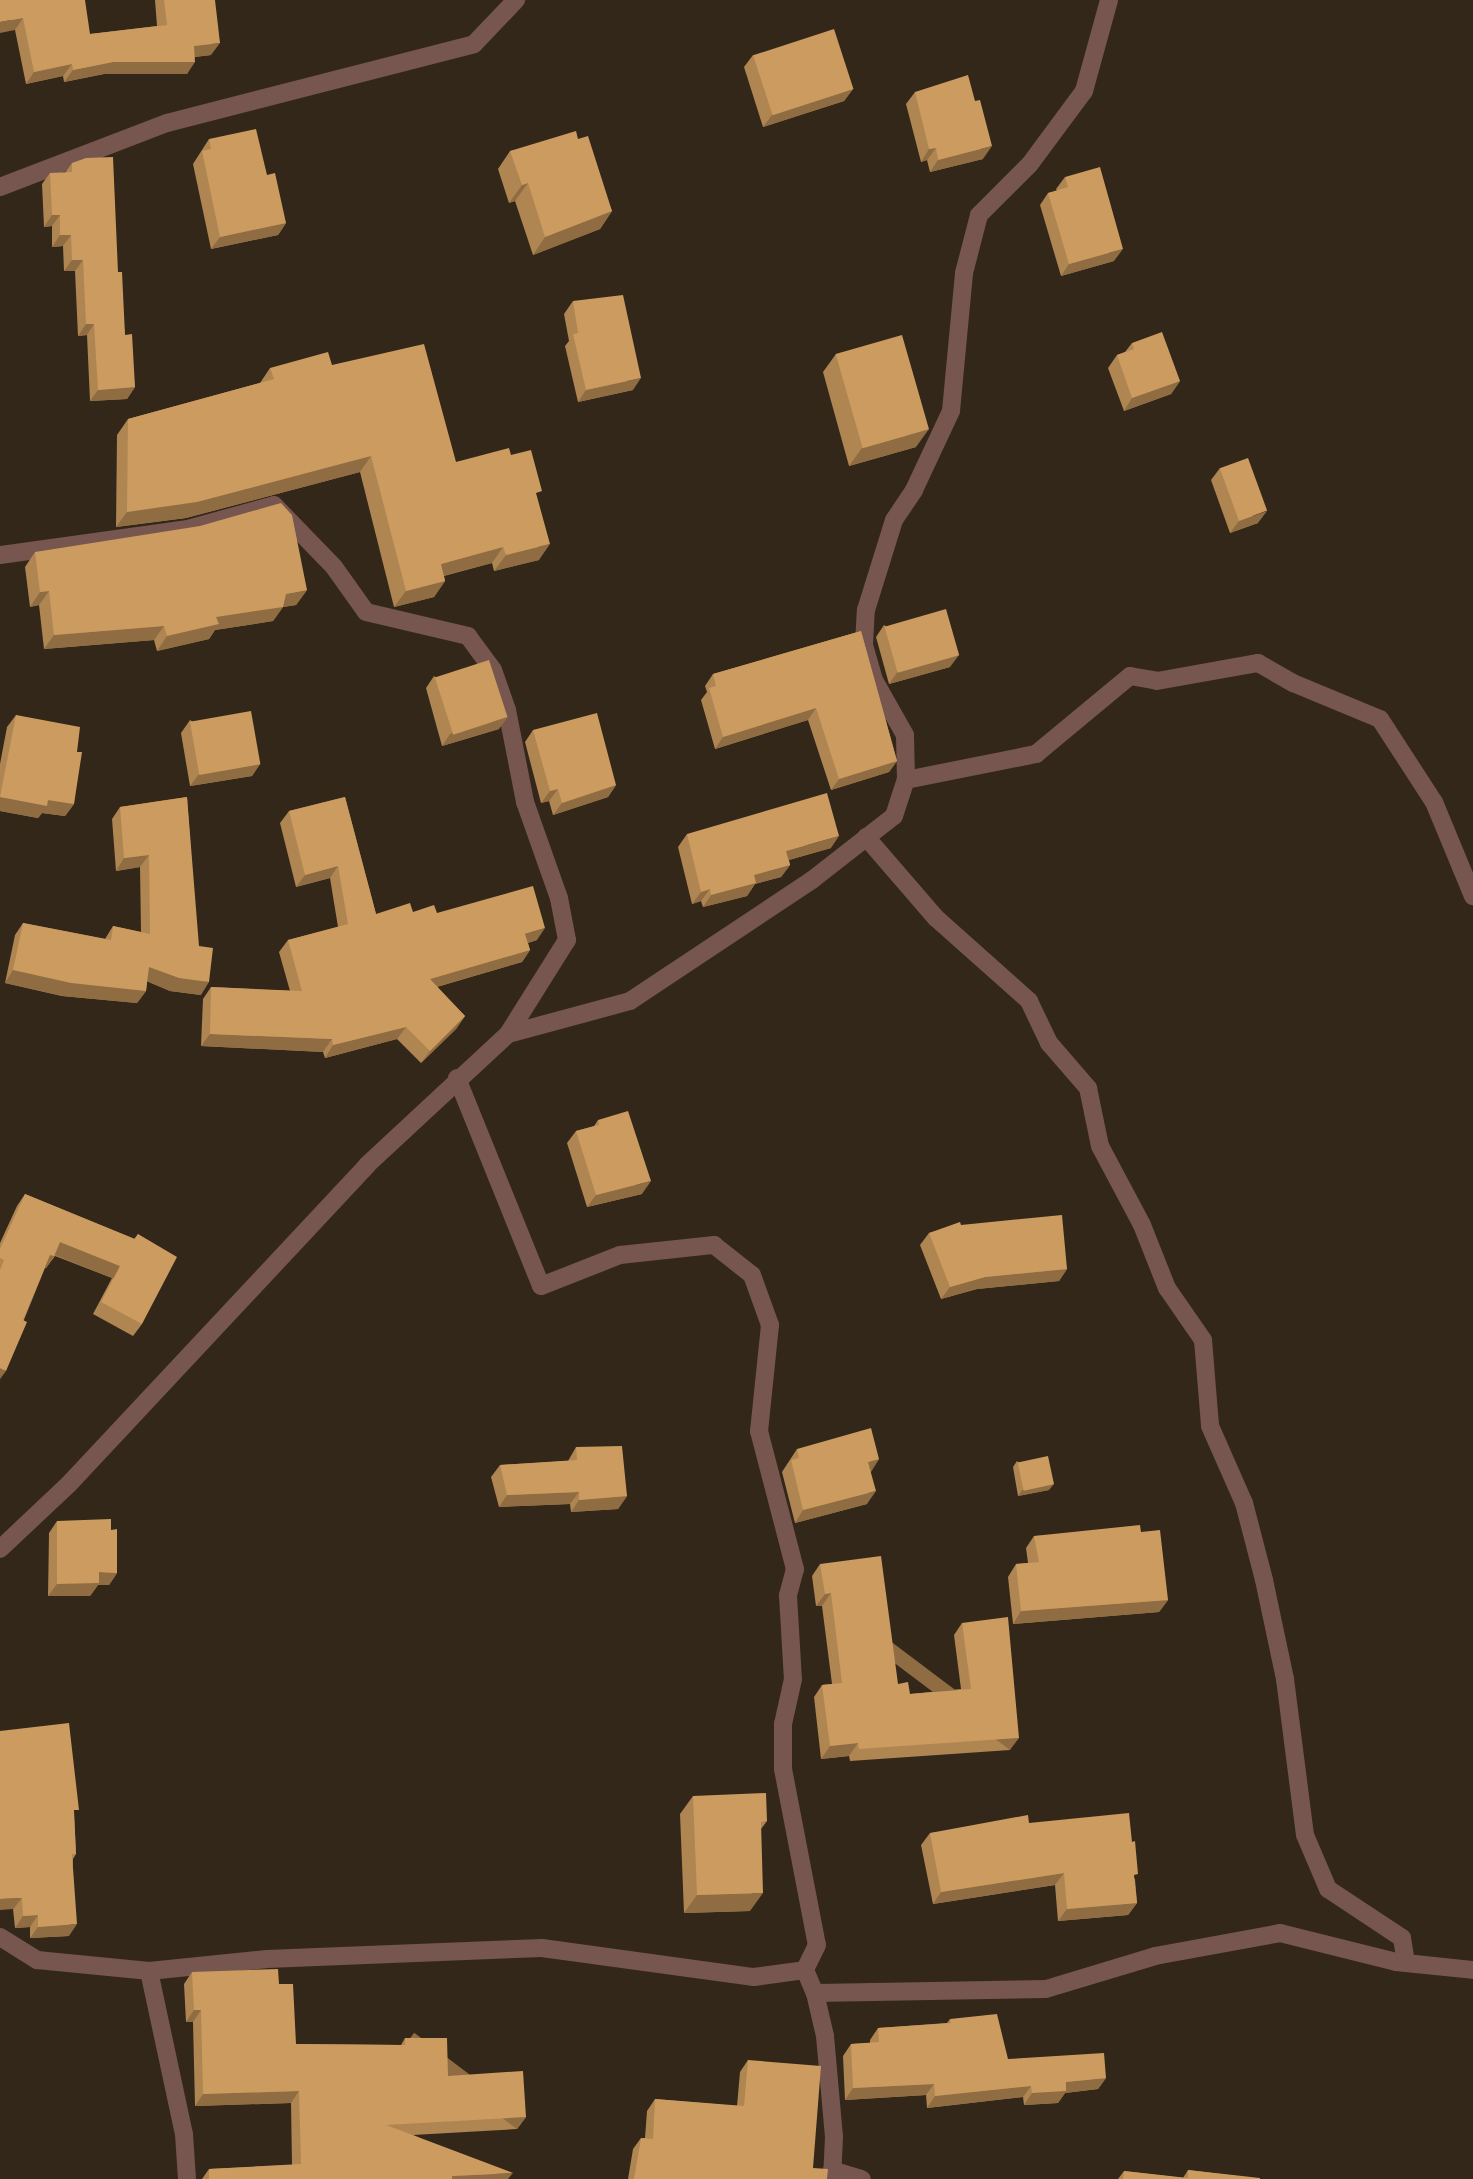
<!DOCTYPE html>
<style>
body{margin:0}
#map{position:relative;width:1473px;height:2179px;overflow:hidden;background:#33271a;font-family:"Varela Round",sans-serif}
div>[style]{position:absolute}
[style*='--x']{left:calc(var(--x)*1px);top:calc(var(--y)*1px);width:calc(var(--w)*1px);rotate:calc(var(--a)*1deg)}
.minor>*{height:18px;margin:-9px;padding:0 9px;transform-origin:9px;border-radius:9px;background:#76564f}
.wall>*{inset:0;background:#af8552}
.shaded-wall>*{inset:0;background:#8f6c42;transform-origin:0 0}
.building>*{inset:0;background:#cc9b5f;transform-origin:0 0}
span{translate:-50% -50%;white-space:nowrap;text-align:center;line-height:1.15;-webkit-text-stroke:7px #291e11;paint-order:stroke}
</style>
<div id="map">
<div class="minor">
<div style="--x:0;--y:187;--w:179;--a:-21"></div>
<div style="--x:167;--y:123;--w:317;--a:-14.4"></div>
<div style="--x:474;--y:44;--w:61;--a:-46.3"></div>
<div style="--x:0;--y:555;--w:190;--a:-7.9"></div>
<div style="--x:188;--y:529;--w:89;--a:-15.6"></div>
<div style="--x:274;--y:505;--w:86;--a:45.9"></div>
<div style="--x:334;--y:567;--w:55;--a:54.6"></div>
<div style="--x:366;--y:612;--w:105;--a:13.2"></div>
<div style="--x:468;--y:636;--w:42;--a:53.7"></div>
<div style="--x:493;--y:670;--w:42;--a:70.7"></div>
<div style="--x:507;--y:710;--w:94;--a:78.9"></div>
<div style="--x:525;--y:802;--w:102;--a:70.5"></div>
<div style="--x:559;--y:898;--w:43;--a:79.2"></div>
<div style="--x:567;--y:940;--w:111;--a:122.1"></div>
<div style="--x:906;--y:780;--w:133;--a:-11.3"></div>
<div style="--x:1036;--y:754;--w:122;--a:-39.7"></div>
<div style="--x:1130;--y:676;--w:27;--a:10"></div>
<div style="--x:1157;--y:681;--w:103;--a:-10.1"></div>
<div style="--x:1258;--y:663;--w:40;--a:29.7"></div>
<div style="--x:1293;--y:683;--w:94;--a:22.5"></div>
<div style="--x:1380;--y:719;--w:99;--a:57"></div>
<div style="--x:1434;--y:802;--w:102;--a:67.5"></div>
<div style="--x:866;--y:837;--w:107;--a:49.2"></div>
<div style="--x:936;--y:918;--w:125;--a:41.7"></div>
<div style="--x:1029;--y:1001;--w:47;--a:64.5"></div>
<div style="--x:1049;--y:1043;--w:60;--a:49.1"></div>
<div style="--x:1088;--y:1088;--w:59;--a:78.3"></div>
<div style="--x:1100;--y:1146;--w:89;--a:62"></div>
<div style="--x:1142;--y:1225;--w:68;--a:68.4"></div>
<div style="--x:1167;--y:1288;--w:63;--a:55.3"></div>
<div style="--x:1203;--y:1340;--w:86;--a:85.3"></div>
<div style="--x:1210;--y:1426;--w:84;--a:66.2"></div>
<div style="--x:1244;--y:1503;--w:80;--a:75.4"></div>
<div style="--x:1264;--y:1580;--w:101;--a:78"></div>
<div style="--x:1285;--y:1679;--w:157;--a:82.7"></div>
<div style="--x:1305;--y:1835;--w:59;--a:66.9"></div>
<div style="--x:1328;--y:1889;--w:89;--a:33.5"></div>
<div style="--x:1402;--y:1938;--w:25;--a:81"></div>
<div style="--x:457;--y:1078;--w:224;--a:68"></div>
<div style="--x:541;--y:1286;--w:85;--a:-21.4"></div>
<div style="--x:620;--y:1255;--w:95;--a:-6.1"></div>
<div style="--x:714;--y:1245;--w:48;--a:38.3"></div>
<div style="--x:752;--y:1275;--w:53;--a:70.2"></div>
<div style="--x:770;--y:1325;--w:107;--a:95.9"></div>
<div style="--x:759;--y:1431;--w:143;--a:75.4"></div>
<div style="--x:795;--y:1569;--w:28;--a:105"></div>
<div style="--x:788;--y:1596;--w:83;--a:86.6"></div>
<div style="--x:793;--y:1679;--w:46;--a:102.5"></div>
<div style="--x:783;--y:1724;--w:45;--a:90"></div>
<div style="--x:783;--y:1769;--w:179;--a:79.1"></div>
<div style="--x:817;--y:1945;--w:28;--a:116"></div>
<div style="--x:0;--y:1549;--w:95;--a:-43.3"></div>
<div style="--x:69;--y:1484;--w:437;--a:-46.9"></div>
<div style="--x:367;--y:1165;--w:192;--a:-42.9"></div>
<div style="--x:508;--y:1034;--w:126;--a:-15.1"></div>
<div style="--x:630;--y:1001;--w:219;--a:-33.6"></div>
<div style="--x:812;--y:880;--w:104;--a:-38"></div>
<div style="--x:894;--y:816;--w:38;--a:-72"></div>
<div style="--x:906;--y:780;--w:45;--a:-91.3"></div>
<div style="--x:905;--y:735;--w:63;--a:-119.4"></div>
<div style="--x:874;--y:680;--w:36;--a:-106"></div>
<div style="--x:864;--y:645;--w:35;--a:-87"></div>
<div style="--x:866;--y:610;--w:94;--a:-72.7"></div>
<div style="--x:894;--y:520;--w:36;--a:-56"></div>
<div style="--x:914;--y:490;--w:87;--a:-64.9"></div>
<div style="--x:951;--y:411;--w:139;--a:-84.6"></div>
<div style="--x:964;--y:273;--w:60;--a:-75.5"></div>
<div style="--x:979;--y:215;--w:72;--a:-45"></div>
<div style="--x:1030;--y:164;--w:91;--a:-53.5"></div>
<div style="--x:1084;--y:91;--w:94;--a:-74.6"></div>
<div style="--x:0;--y:1937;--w:44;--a:31.9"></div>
<div style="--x:37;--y:1960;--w:113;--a:5.6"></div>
<div style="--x:149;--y:1971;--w:119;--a:-5.8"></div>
<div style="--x:267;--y:1959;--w:275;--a:-2.3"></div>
<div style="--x:542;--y:1948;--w:214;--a:7.8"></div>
<div style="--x:754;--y:1977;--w:51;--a:-7.8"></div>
<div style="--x:805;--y:1970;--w:25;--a:67"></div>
<div style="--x:815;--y:1993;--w:231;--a:-1"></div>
<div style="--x:1046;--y:1989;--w:114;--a:-16.8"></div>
<div style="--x:1155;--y:1956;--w:127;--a:-10.4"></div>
<div style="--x:1280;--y:1933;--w:120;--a:14"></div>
<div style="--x:1396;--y:1962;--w:77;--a:5.9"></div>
<div style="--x:149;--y:1971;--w:167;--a:77.9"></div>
<div style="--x:184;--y:2134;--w:45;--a:86.2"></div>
<div style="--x:815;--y:1993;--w:44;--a:76.9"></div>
<div style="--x:825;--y:2036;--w:101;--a:84.9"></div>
<div style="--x:834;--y:2137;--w:42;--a:92.7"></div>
<div style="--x:832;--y:2170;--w:31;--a:17"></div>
</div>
<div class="wall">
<div style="clip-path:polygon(0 0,90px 34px,157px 26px,155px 0,215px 0,211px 55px,195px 57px,187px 74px,104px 74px,64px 82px,63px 76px,26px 84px,15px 30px)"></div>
<div style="clip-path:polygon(753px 55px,853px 89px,844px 101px,763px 127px,744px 67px)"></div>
<div style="clip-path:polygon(915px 92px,975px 101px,983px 159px,930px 172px,927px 160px,921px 162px,906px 104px)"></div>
<div style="clip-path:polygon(209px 139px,286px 223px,278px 235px,211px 249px,193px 164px)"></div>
<div style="clip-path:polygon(578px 139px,612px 211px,600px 229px,533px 255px,515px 201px,509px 203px,498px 169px,510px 151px)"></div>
<div style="clip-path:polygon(72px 163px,118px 272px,125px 335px,135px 387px,127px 399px,90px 401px,87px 335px,78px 336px,75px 271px,64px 271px,63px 246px,52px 247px,52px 226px,44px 227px,42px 184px,50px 173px,65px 173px)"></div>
<div style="clip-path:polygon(1065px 177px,1114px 261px,1061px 276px,1040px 205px,1048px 193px,1057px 191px,1056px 189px)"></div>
<div style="clip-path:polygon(573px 301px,633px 390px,578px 402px,565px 346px,569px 341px,564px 314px)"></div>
<div style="clip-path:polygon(1132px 343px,1180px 381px,1171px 394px,1124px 411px,1108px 368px,1117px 355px,1125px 352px)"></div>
<div style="clip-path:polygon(836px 354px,916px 447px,849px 466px,823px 372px)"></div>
<div style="clip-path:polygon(332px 365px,456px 462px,511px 455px,537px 498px,539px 560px,494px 571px,492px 563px,444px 576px,445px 581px,434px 597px,394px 607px,360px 472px,186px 518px,116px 527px,117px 435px,128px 419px,260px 383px,270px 368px)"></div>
<div style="clip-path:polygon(1220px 468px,1258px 523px,1230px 533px,1211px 480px)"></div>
<div style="clip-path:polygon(35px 552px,307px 590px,296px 605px,283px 607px,273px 621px,215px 630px,209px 639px,157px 651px,154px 640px,44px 649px,39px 605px,30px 607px,25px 567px)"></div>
<div style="clip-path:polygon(884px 625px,950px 667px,889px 684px,876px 637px)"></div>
<div style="clip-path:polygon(861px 631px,897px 761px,889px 772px,831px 790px,808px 720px,715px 749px,701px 700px,707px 692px,705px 686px,713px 674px)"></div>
<div style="clip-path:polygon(434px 676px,499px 729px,442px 746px,426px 688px)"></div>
<div style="clip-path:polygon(16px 715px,77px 752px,74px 804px,65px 816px,42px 813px,38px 818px,0 811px,0 764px,7px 727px)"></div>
<div style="clip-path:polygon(190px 720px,260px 764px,252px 776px,190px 786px,181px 733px)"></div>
<div style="clip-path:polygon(533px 730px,616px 785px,608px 797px,553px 815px,549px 801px,541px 803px,525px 742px)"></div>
<div style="clip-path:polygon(187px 797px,201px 995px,170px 991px,147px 981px,146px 991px,137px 1003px,62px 996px,5px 983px,15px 935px,23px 923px,105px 939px,113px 926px,141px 932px,140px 867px,116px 871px,112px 819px,120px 807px)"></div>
<div style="clip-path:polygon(345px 797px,376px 914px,413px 912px,437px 913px,537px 940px,528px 943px,530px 950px,522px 962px,437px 987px,465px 1016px,456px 1029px,421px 1063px,397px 1039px,325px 1058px,323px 1052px,201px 1046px,203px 999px,211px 987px,290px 991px,279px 952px,288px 940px,338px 927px,330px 878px,296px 887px,280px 823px,289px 811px)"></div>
<div style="clip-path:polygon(687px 834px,831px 848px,789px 860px,790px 865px,781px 877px,755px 884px,747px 896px,703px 907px,701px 901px,692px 904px,678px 847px)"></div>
<div style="clip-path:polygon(598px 1120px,642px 1194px,587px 1207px,567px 1143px,576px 1131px,594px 1126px)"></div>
<div style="clip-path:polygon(25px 1194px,134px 1239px,138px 1234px,142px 1324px,133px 1336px,93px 1314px,112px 1278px,55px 1256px,46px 1268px,45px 1268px,0 1379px,0 1243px,17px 1206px)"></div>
<div style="clip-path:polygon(961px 1225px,1067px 1269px,1059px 1281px,977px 1289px,941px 1299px,920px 1245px,929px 1233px)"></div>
<div style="clip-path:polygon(576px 1447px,627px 1496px,618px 1509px,571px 1512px,570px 1504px,499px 1507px,491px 1477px,500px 1465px,568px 1461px)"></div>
<div style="clip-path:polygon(797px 1449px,879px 1459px,870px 1472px,867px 1504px,795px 1523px,782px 1472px)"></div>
<div style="clip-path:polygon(1017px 1461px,1049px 1490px,1018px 1496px,1013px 1467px)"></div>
<div style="clip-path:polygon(57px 1521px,111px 1530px,117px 1573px,109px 1585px,98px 1585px,90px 1596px,48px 1596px,49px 1533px)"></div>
<div style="clip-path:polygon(1141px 1532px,1168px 1600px,1159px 1612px,1013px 1624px,1008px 1577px,1016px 1564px,1028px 1563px,1026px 1548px,1034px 1536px)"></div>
<div style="clip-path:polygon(820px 1564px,898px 1684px,910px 1694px,961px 1689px,954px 1635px,962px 1623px,1010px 1750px,850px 1761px,849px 1756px,821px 1759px,814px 1697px,822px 1685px,832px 1684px,822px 1606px,816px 1606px,812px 1576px)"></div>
<div style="clip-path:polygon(693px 1796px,767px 1821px,761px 1829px,750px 1911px,684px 1913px,680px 1814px)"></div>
<div style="clip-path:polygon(74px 1816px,76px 1854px,73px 1859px,69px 1936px,30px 1938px,30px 1927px,15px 1928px,13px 1909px)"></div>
<div style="clip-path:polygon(1029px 1823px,1135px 1879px,1137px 1903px,1128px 1915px,1058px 1921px,1055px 1885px,933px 1904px,921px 1845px,930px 1833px)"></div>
<div style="clip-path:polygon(192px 1972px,279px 1984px,296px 2044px,401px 2045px,405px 2038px,448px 2076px,526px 2117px,517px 2129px,413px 2135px,508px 2179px,202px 2179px,209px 2169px,292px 2165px,291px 2103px,195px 2106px,193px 2022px,186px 2022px,184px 1984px)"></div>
<div style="clip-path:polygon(950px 2019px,1008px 2059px,1106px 2078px,1098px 2089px,1065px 2093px,1058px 2103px,1024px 2105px,1023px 2097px,927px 2108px,926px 2095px,845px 2100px,843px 2056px,851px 2044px,870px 2043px,870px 2040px,878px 2028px,947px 2023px)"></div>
<div style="clip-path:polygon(748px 2060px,813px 2168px,827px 2179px,628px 2179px,633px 2149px,641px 2138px,645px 2138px,647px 2111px,655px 2099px,737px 2106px,740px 2072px)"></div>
<div style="clip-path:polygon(1188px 2170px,1260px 2179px,1118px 2179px,1124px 2171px,1183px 2178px)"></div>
</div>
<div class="shaded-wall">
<div style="clip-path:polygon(23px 18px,15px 30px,0 33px,0 22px)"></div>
<div style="clip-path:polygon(220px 43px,211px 55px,186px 58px,194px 46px)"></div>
<div style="clip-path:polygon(113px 62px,195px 62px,187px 74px,104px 74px,64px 82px,73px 70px)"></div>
<div style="clip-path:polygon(72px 64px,63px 76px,26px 84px,34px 72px)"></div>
<div style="clip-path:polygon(853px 89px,844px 101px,763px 127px,772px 115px)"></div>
<div style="clip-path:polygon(992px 146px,983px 159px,930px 172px,938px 160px)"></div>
<div style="clip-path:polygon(936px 148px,927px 160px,921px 162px,929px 149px)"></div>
<div style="clip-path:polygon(528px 183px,515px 201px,509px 203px,522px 185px)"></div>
<div style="clip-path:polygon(612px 211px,600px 229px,533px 255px,545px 237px)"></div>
<div style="clip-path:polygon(52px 215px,60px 215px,52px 226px,44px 227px)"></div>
<div style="clip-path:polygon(286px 223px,278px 235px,211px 249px,220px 237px)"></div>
<div style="clip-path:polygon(60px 235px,71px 235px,63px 246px,52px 247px)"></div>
<div style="clip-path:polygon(1123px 249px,1114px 261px,1061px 276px,1069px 264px)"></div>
<div style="clip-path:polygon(72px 260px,83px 260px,75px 271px,64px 271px)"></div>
<div style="clip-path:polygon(86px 324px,94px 324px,87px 335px,78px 336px)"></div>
<div style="clip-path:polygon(641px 378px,633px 390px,578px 402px,586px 390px)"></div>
<div style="clip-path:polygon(1180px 381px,1171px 394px,1124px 411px,1132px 398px)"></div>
<div style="clip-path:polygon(135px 387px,127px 399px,90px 401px,98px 390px)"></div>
<div style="clip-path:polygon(929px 429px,916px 447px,849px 466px,862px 448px)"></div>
<div style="clip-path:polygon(371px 456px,360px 472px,186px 518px,116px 527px,127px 512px)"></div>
<div style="clip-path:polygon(1267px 511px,1258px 523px,1230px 533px,1239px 521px)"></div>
<div style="clip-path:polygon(550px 544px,539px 560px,494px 571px,506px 555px)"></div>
<div style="clip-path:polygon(503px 547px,492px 563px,430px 579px,441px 564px)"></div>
<div style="clip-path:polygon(445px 581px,434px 597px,394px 607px,406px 591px)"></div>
<div style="clip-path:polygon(307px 590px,296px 605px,283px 607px,273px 621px,215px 630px,209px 639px,157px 651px,167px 636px,216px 617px,286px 594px)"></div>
<div style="clip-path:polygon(49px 591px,39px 605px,30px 607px,40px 592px)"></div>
<div style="clip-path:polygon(164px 626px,154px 640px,44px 649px,54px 635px)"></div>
<div style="clip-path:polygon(959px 655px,950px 667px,889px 684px,898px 671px)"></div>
<div style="clip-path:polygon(816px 708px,808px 720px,715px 749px,723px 737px)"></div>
<div style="clip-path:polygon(508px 717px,499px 729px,442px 746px,450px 734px)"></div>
<div style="clip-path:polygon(897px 761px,889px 772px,831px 790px,839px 779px)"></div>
<div style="clip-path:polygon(260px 764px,252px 776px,190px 786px,199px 774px)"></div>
<div style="clip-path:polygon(616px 785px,608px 797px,553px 815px,562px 803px)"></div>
<div style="clip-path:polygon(558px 789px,549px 801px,541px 803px,550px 791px)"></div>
<div style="clip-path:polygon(0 797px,48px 800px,74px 804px,65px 816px,42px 813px,38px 818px,0 811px)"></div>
<div style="clip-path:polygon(839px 836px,831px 848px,778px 863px,786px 851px)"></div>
<div style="clip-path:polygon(149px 855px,140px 867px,116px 871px,124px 858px)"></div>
<div style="clip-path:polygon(790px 865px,781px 877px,755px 884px,747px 896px,703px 907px,711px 895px,754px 875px)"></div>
<div style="clip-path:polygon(338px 866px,330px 878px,296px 887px,305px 875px)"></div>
<div style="clip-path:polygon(710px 889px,701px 901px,692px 904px,701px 892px)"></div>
<div style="clip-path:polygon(545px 928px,537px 940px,517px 946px,525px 934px)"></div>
<div style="clip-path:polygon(530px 950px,522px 962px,422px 991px,430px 979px)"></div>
<div style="clip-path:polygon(149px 967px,209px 982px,201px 995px,170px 991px,141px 979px)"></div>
<div style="clip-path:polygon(13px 970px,146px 991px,137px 1003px,62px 996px,5px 983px)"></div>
<div style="clip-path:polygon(465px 1016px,456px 1029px,421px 1063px,430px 1051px)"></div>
<div style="clip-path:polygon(406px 1027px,397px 1039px,325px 1058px,333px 1045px)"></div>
<div style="clip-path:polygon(210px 1034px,332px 1039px,323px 1052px,201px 1046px)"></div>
<div style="clip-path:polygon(651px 1181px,642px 1194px,587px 1207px,596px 1195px)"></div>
<div style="left:60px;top:1242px;width:65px;height:14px;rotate:22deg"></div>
<div style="clip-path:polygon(50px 1255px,54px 1256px,46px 1268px,42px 1267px)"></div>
<div style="clip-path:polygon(1067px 1269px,1059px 1281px,977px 1289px,941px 1299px,950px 1287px,985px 1277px)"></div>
<div style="clip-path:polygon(0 1368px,6px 1371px,0 1379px)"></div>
<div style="clip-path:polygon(879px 1459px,871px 1472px,859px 1475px,868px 1462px)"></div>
<div style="clip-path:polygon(1054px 1484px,1049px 1490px,1018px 1496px,1022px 1490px)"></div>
<div style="clip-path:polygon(876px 1491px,867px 1504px,795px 1523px,803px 1510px)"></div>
<div style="clip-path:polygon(579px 1492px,570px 1504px,499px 1507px,507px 1495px)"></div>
<div style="clip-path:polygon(627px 1496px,618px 1509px,571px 1512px,579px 1500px)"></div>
<div style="clip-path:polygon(99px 1572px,117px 1573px,109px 1585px,98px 1585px,90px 1596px,48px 1596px,57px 1584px)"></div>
<div style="clip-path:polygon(831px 1593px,822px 1606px,816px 1606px,825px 1594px)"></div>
<div style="clip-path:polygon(1168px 1600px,1159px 1612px,1013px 1624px,1021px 1611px)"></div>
<div style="left:1019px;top:1738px;width:15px;height:160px;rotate:127deg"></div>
<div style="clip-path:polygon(858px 1743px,849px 1756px,821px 1759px,830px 1746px)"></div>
<div style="clip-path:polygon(1064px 1873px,1055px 1885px,933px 1904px,941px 1892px)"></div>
<div style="clip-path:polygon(763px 1893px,750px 1911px,684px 1913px,697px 1895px)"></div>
<div style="clip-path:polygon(22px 1898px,13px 1909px,0 1910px,0 1899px)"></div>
<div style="clip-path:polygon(1137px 1903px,1128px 1915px,1058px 1921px,1067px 1909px)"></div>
<div style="clip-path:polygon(38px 1915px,30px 1927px,15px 1928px,23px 1916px)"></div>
<div style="clip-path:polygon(77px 1924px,69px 1936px,30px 1938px,38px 1927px)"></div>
<div style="clip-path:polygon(194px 2010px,201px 2010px,193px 2022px,186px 2022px)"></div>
<div style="clip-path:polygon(1106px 2078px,1098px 2089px,1065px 2093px,1058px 2103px,1024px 2105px,1032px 2093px,1066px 2082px)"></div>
<div style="clip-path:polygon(934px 2084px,926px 2095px,845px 2100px,853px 2088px)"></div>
<div style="clip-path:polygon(1031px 2086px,1023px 2097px,927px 2108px,935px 2096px)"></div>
<div style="clip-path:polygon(299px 2091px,291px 2103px,195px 2106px,203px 2094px)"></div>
<div style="left:526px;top:2117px;width:15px;height:140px;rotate:127deg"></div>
<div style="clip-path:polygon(513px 2173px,508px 2179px,450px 2179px,452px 2176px)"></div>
</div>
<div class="building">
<div style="clip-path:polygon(0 0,85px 0,90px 34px,167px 25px,164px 0,215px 0,220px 43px,194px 46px,195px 62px,113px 62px,73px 70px,72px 64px,34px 72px,23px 18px,0 22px)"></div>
<div style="left:834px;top:29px;width:63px;height:85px;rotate:72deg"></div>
<div style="clip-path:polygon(968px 75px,975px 101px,980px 100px,992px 146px,938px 160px,936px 148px,929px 149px,915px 92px)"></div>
<div style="clip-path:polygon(256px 129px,267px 175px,275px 173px,286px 223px,220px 237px,202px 151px,211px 149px,209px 139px)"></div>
<div style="clip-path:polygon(576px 131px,578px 139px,588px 136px,612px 211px,545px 237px,528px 183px,522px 185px,510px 151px)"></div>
<div style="clip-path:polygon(113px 157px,118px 272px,122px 272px,125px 335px,132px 334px,135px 387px,98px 390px,94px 324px,86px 324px,83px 260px,72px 260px,71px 235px,60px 235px,60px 215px,52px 215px,50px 173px,72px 172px,72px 163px,86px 158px)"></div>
<div style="clip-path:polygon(1100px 167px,1123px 249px,1069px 264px,1048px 193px,1068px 187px,1065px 177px)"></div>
<div style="clip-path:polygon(623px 295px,641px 378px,586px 390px,573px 334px,578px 333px,573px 301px)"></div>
<div style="clip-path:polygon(1162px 332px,1180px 381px,1132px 398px,1117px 355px,1134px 349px,1132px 343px)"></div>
<div style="left:902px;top:335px;width:98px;height:69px;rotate:74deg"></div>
<div style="clip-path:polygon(424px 344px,456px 462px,509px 448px,511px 455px,531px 450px,542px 491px,536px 493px,550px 544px,506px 555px,503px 547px,441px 564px,445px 581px,406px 591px,371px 456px,197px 502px,127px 512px,128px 419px,274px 379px,270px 368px,328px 352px,332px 365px)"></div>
<div style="left:1248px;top:458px;width:56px;height:30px;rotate:70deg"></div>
<div style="clip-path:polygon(281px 503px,292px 515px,307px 590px,286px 594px,283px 607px,216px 617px,219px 624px,167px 636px,164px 626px,54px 635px,49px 591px,40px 592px,35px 552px,200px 526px)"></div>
<div style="left:946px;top:609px;width:48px;height:64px;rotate:74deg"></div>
<div style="clip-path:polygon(861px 631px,897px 761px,839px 779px,816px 708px,723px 737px,709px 688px,716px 686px,713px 674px)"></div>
<div style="left:489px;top:660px;width:60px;height:57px;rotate:72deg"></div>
<div style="left:251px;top:711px;width:54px;height:62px;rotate:80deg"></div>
<div style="clip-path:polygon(597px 713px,616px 785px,562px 803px,558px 789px,550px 791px,533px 730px)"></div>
<div style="clip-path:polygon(16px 715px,80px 727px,77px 752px,82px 752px,74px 804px,48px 800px,47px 806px,0 797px)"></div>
<div style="clip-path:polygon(827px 793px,839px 836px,786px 851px,790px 865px,754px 875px,756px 883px,711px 895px,710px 889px,701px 892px,687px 834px)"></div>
<div style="clip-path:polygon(187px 797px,199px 946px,213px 948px,209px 982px,179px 978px,149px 967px,146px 991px,71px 983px,13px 970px,23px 923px,111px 940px,113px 926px,150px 934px,149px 855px,124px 858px,120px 807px)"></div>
<div style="clip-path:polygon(345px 797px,376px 914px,410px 903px,413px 912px,434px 905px,437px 913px,533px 886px,545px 928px,525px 934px,530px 950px,430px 979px,465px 1016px,430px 1051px,406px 1027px,333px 1045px,332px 1039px,210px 1034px,211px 987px,302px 991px,288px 940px,348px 924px,338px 866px,305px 875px,289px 811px)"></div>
<div style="clip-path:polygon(628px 1111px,651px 1181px,596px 1195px,576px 1131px,599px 1125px,598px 1120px)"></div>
<div style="clip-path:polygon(25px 1194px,135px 1239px,138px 1234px,177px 1257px,142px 1324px,101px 1302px,120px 1266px,60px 1242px,54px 1256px,50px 1255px,23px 1320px,27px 1322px,6px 1371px,0 1368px,0 1270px,4px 1260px,0 1258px,0 1249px)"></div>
<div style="clip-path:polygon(1062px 1215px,1067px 1269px,985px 1277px,950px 1287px,929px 1233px,960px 1222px,961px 1225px)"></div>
<div style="clip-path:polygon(871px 1428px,879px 1459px,868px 1462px,876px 1491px,803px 1510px,791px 1460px,799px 1458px,797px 1449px)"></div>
<div style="clip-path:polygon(622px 1446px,627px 1496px,579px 1500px,579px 1492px,507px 1495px,500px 1465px,577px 1460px,576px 1447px)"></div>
<div style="left:1048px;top:1456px;width:29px;height:31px;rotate:78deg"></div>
<div style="clip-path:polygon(111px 1519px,111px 1530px,117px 1529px,117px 1573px,99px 1572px,99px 1583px,57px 1584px,57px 1521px)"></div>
<div style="clip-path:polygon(1140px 1525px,1141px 1532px,1160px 1530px,1168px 1600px,1021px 1611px,1016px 1564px,1039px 1562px,1034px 1536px)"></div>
<div style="clip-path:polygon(881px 1556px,898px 1684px,908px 1682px,910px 1694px,971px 1689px,962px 1623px,1008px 1617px,1019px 1738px,859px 1749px,858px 1743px,830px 1746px,822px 1685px,842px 1683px,831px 1593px,825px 1594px,820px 1564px)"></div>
<div style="clip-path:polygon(69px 1723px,79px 1810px,74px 1810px,76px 1854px,72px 1854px,77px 1924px,38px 1927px,38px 1915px,23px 1916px,22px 1898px,0 1899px,0 1731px)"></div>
<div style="clip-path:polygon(766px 1793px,767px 1821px,761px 1822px,763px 1893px,697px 1895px,693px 1796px)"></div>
<div style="clip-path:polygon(1129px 1813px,1132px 1842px,1135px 1841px,1138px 1874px,1134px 1875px,1137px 1903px,1067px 1909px,1064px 1873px,941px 1892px,930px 1833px,1028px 1815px,1029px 1823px)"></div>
<div style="clip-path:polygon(278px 1969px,279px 1984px,293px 1984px,296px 2044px,405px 2045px,405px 2038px,447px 2038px,448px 2076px,523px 2071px,526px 2117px,386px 2125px,513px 2173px,452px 2176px,452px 2179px,209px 2179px,209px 2169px,301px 2164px,299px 2091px,203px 2094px,201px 2010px,194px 2010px,192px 1972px)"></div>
<div style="clip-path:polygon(997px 2014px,1008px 2059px,1104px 2053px,1106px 2078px,1066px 2082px,1066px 2091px,1032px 2093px,1031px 2086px,935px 2096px,934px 2084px,853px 2088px,851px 2044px,879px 2042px,878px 2028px,951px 2023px,950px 2019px)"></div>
<div style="clip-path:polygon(748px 2060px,821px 2066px,813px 2168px,828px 2169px,827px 2179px,634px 2179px,641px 2138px,653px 2139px,655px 2099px,744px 2106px)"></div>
<div style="clip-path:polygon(1188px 2170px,1260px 2178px,1260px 2179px,1123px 2179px,1124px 2171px,1188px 2178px)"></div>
</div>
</div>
